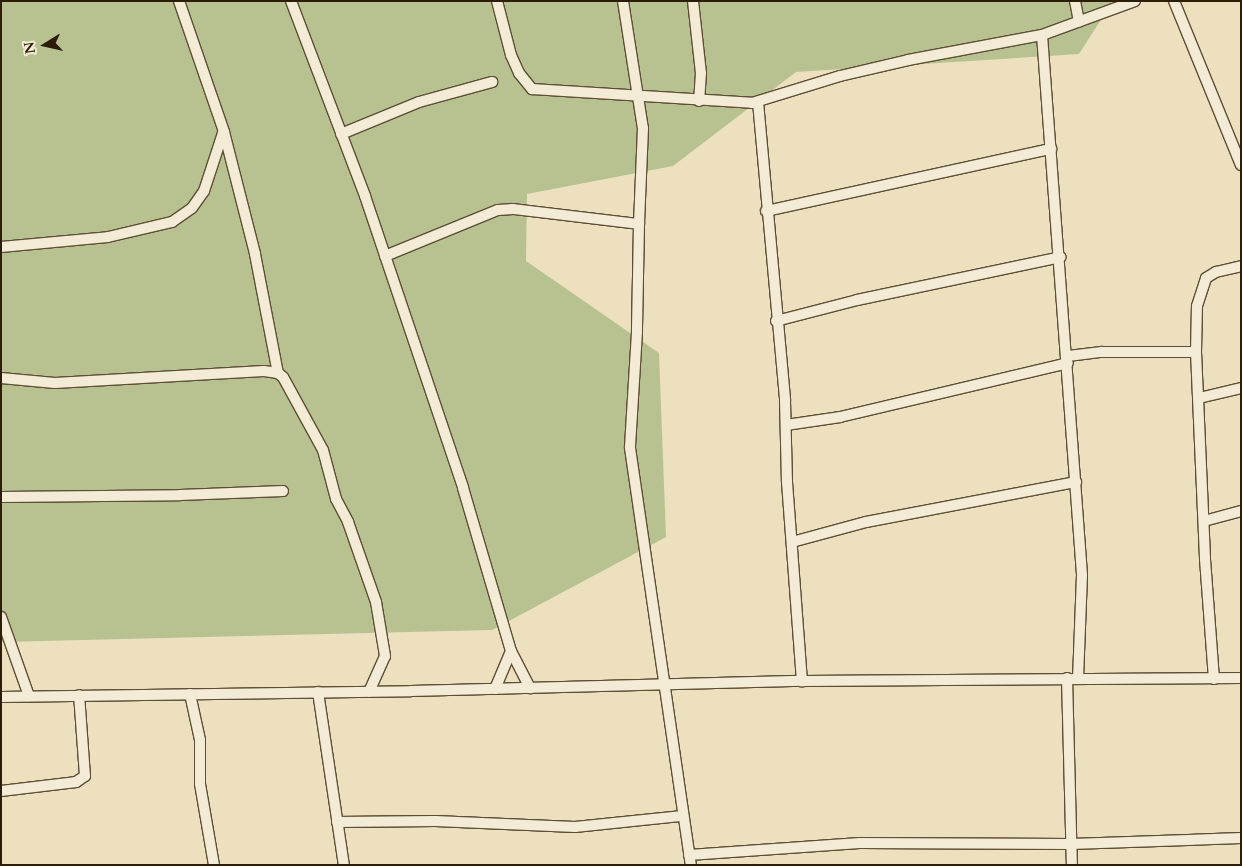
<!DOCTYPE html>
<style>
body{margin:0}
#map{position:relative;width:1242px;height:866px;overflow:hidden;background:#ede0be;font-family:Cardo,serif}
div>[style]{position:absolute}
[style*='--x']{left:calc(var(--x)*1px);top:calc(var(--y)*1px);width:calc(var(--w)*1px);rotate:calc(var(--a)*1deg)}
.green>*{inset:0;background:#b8c291}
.roads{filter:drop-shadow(1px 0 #5d4e35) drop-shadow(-1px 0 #5d4e35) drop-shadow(0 1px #5d4e35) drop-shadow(0 -1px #5d4e35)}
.minor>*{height:10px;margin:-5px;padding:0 5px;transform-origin:5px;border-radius:5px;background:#f3ebd5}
span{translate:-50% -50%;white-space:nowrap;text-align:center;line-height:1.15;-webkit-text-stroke:4px #f3ebd5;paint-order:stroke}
.frame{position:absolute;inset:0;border:2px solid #2d1d07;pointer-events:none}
.north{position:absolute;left:20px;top:20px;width:50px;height:50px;-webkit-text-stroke:4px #f3ebd5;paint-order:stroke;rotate:260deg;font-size:14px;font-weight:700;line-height:20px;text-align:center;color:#2d1d07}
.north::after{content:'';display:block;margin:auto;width:18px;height:22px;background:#2d1d07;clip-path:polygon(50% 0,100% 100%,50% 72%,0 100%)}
</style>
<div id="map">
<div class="green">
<div style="clip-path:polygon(1px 1px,1113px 1px,1079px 54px,796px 72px,673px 166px,527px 194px,526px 261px,659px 353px,666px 537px,492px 630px,1px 642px)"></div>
</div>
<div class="roads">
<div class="minor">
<div style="--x:179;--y:1;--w:139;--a:71"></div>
<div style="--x:224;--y:132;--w:126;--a:75.7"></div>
<div style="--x:255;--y:254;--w:121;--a:79.1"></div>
<div style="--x:291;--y:1;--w:209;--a:69.2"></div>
<div style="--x:365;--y:196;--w:308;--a:71.4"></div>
<div style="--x:463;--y:488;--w:170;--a:73.6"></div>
<div style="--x:511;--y:651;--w:42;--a:62.8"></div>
<div style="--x:497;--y:1;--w:56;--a:75.5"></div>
<div style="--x:511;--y:55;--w:20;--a:66"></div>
<div style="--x:519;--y:73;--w:21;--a:51"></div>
<div style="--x:532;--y:89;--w:220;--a:3.6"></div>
<div style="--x:752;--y:103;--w:92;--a:-17.1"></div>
<div style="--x:840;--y:76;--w:70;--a:-13.2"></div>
<div style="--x:908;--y:60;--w:136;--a:-10.6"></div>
<div style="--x:1042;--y:35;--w:99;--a:-20.1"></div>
<div style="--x:623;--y:1;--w:129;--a:81.1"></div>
<div style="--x:643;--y:128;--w:96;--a:92.4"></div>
<div style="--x:693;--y:1;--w:72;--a:83.7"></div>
<div style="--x:701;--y:73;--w:28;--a:94"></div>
<div style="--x:1075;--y:1;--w:21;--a:79"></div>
<div style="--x:1174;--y:1;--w:177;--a:67.8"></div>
<div style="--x:1042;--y:35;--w:541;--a:85.76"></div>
<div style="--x:1082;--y:575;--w:103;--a:92.2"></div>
<div style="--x:758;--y:102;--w:300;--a:84.8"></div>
<div style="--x:785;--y:401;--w:81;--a:88.6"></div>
<div style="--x:787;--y:482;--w:200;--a:85.7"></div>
<div style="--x:341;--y:134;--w:84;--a:-22.3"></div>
<div style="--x:419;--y:102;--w:76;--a:-15.3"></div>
<div style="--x:766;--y:211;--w:292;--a:-12.3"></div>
<div style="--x:1;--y:247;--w:107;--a:-5.3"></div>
<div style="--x:108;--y:237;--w:66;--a:-13.2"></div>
<div style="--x:172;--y:222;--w:24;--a:-35"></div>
<div style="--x:192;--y:208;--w:21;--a:-55"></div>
<div style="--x:204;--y:191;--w:61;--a:-71.9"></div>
<div style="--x:385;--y:256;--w:122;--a:-22.2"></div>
<div style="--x:498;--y:210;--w:15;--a:-4"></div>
<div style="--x:513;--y:209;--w:127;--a:6.8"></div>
<div style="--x:639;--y:224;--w:108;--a:91.1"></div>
<div style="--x:637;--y:332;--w:116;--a:93.5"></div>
<div style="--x:630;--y:448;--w:421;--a:81.7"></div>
<div style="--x:776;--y:321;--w:84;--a:-14.5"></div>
<div style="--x:857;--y:300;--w:208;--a:-11.9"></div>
<div style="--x:1068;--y:356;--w:34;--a:-7"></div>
<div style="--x:1102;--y:352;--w:94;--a:0"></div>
<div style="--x:1;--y:378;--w:54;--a:5.3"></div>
<div style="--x:55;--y:383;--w:209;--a:-3.3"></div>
<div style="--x:264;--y:371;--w:14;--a:8"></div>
<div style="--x:278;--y:373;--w:6;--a:39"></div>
<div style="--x:283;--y:377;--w:83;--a:61.3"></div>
<div style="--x:323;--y:450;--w:51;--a:75.1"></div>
<div style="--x:336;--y:499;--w:26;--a:62"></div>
<div style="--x:348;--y:522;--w:85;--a:70.7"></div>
<div style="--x:376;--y:602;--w:55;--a:80.5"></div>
<div style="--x:385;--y:656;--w:39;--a:114"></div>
<div style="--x:1199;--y:398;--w:43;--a:-13.4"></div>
<div style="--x:786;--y:425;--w:55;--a:-8.4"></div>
<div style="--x:840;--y:417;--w:234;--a:-13.3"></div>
<div style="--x:1;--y:497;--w:179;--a:-0.6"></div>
<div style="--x:180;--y:495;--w:103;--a:-2.2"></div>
<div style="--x:1204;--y:521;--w:38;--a:-15"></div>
<div style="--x:792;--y:542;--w:77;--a:-15.1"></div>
<div style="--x:866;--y:522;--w:214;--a:-10.8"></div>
<div style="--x:1;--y:617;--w:84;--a:70.5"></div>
<div style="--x:1067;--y:678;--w:187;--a:88.5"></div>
<div style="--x:1214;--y:679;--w:121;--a:-94.3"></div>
<div style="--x:1205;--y:558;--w:206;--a:-92.5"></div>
<div style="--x:1196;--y:352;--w:46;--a:-88.8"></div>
<div style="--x:1197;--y:306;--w:29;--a:-72"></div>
<div style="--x:1206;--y:278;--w:12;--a:-31"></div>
<div style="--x:1216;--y:272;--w:26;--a:-13"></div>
<div style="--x:495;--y:689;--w:41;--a:-67.2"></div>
<div style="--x:318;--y:692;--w:175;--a:81.5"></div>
<div style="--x:190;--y:694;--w:47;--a:77.7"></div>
<div style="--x:200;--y:740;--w:44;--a:90"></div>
<div style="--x:200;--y:784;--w:82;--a:80.2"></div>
<div style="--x:1;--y:697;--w:410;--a:-0.8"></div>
<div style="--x:411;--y:691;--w:391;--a:-1.5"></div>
<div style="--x:802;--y:681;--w:439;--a:-0.4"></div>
<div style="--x:1;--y:791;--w:76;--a:-6.8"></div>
<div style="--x:76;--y:782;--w:11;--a:-34"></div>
<div style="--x:85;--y:776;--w:81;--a:-94.2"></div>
<div style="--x:337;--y:822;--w:98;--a:-0.6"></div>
<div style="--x:435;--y:821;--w:140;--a:2.5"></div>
<div style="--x:575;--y:827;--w:108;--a:-5.9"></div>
<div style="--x:689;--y:855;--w:171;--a:-4"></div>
<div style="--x:860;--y:843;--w:211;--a:0.3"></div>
<div style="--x:1071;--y:844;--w:170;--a:-2"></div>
</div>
</div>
<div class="frame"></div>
<div class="north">N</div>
</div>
